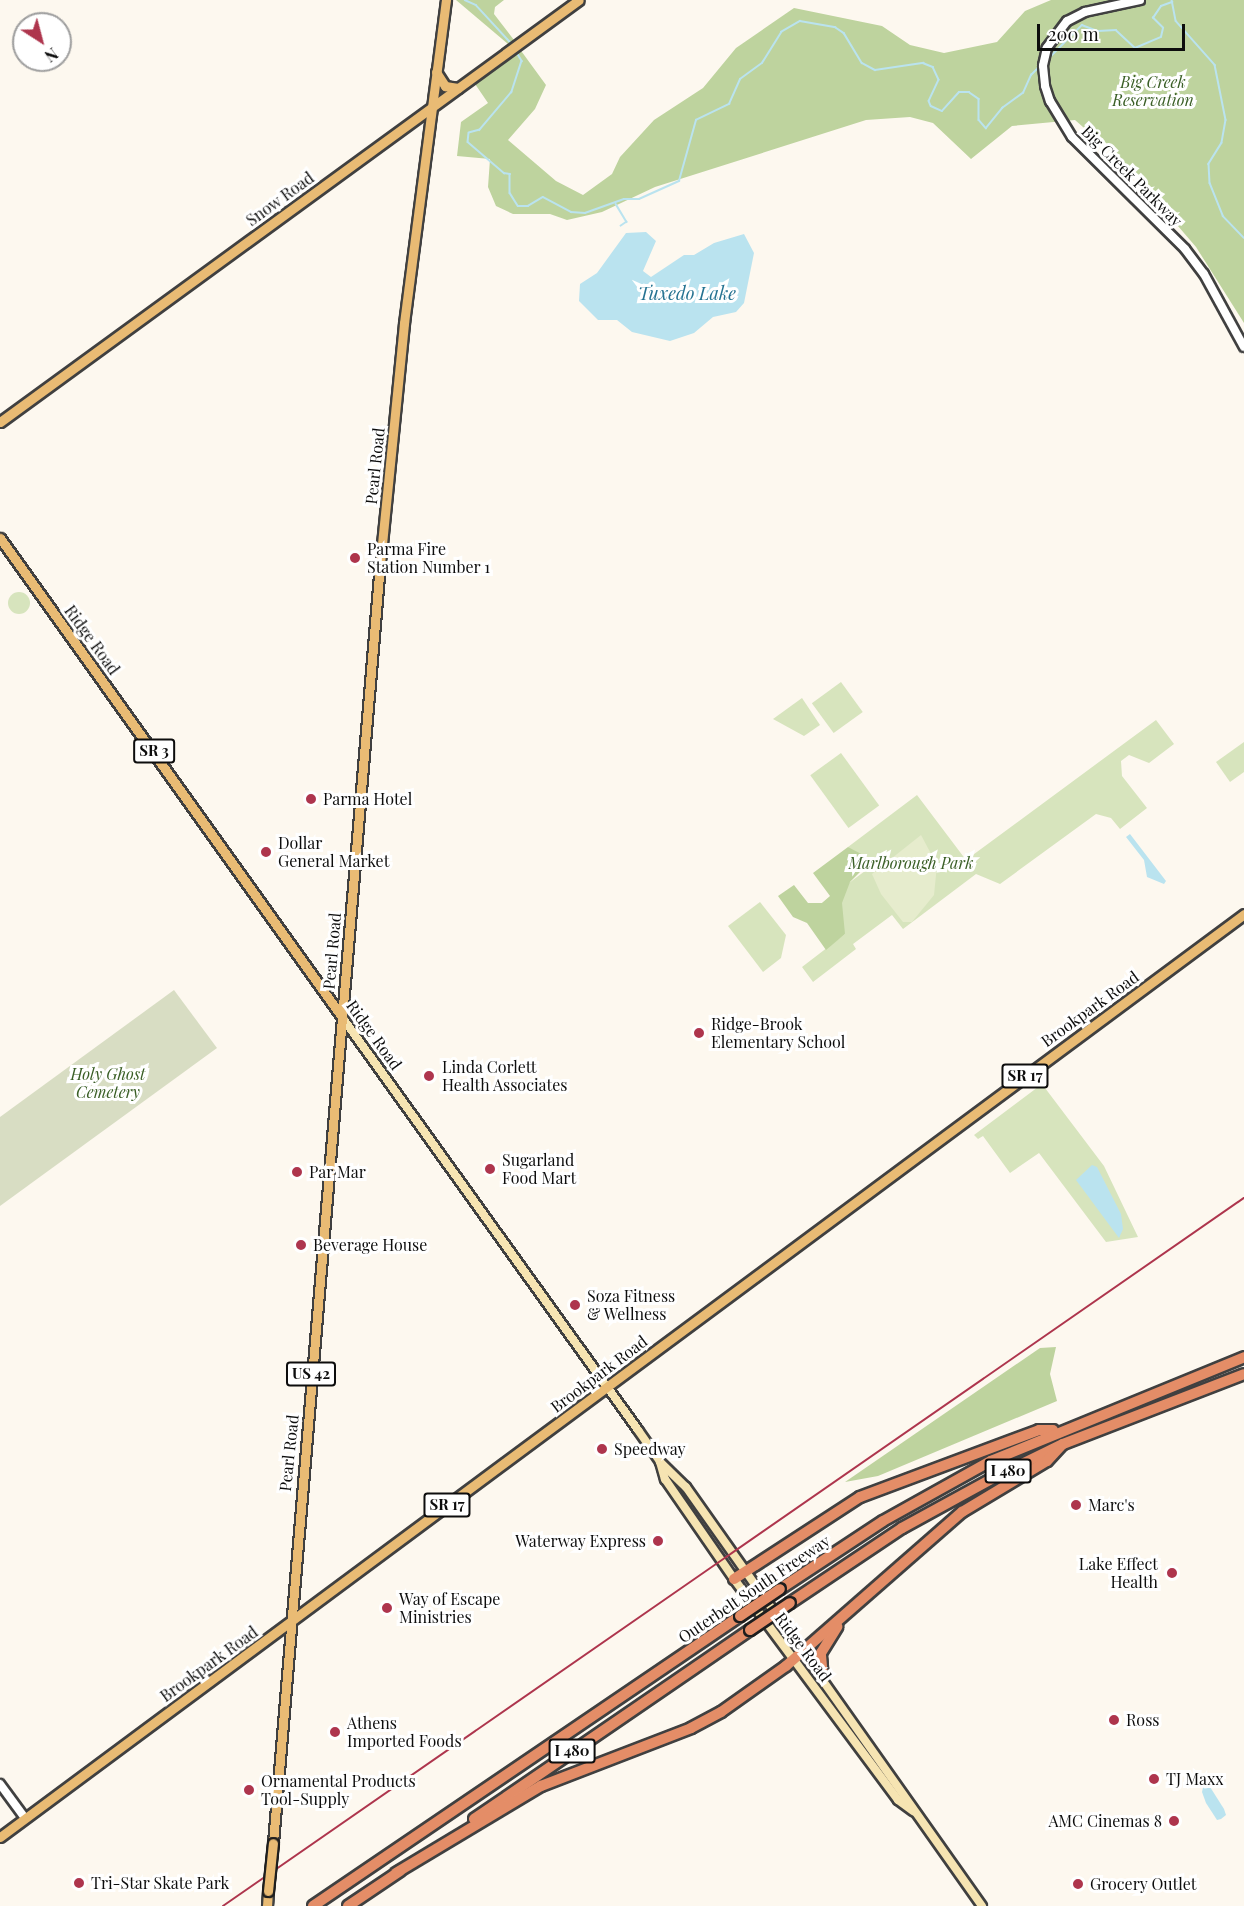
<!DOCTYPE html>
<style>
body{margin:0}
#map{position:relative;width:1244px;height:1906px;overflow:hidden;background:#fdf8ef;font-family:"Playfair Display",serif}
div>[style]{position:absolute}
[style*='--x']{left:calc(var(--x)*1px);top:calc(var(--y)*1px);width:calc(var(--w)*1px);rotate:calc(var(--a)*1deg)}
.green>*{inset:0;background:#d7e4bd;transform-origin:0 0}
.round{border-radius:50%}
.forest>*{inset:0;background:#bed39e}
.cemetery>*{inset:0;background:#d8ddc3}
.pitch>*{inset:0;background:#e6eccd}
.water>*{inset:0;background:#bae3ef}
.stream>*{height:1.5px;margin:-0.75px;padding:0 0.75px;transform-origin:0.75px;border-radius:0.75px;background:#bae3ef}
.roads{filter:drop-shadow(2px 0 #404040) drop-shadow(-2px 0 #404040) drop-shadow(0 2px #404040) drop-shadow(0 -2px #404040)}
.tertiary>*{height:8px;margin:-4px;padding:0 4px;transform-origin:4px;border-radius:4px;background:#fff}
.secondary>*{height:8px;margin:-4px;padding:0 4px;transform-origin:4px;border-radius:4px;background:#f6e4b2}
.primary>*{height:9px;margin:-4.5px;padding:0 4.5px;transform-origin:4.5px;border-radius:4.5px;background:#e9bb74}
.motorway>*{height:10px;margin:-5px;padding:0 5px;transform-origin:5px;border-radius:5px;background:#e48d67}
.rail>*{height:1.5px;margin:-0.75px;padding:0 0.75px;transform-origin:0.75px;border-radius:0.75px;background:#ae354d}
.bridges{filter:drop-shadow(2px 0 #1e1e1e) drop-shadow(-2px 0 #1e1e1e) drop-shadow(0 2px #1e1e1e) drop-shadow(0 -2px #1e1e1e)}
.primary-bridge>*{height:9px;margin:-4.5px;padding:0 4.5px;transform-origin:4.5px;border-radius:4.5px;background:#e9bb74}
.motorway-bridge>*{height:10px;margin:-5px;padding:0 5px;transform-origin:5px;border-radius:5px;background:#e48d67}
.dots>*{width:16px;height:16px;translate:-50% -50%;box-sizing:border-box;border:3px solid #fff;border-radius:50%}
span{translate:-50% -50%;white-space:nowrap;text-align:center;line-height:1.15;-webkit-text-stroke:6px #fff;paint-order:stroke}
.shield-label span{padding:2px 4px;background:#fff;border:2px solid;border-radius:4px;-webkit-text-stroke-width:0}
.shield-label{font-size:15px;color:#0d0d0d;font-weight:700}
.park-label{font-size:16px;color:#395e25;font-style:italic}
.street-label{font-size:16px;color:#0d0d0d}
.poi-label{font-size:16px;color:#0d0d0d}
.left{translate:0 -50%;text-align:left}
.right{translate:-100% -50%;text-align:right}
.water-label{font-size:18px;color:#257291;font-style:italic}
.north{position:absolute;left:12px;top:12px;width:60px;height:60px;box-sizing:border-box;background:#fff;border:2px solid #9e9e9e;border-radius:50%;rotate:144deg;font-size:16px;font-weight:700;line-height:24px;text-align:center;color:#0d0d0d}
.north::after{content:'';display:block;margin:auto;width:21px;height:27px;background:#ae354d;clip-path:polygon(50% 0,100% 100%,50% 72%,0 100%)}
.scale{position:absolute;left:1037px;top:24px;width:148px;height:27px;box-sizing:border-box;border:3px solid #0d0d0d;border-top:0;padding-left:8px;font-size:18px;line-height:21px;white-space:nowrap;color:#0d0d0d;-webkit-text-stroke:4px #fff;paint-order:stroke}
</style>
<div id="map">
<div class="green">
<div class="round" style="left:8px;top:592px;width:22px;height:22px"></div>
<div style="left:841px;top:682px;width:37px;height:36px;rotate:54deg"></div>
<div style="clip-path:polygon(802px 698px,820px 725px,804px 736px,773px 719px)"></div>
<div style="clip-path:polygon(1156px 720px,1174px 744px,1149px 763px,1129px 755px,1121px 761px,1122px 776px,1147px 808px,1120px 829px,1111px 818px,1096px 814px,1000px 884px,976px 874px,903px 929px,892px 915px,853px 944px,856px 949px,813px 982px,802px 967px,845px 934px,822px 903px,865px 871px,848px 847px,917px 795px,966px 860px)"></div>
<div style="clip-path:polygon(1244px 742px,1244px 772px,1230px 782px,1216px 762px)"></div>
<div style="left:841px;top:753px;width:65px;height:38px;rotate:54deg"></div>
<div style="clip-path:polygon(760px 902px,786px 935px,781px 958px,763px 972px,728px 926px)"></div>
<div style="clip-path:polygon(1042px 1084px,1104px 1166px,1138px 1237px,1106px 1242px,1039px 1153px,1010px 1173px,983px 1136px,978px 1139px,974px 1135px)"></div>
</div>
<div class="forest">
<div style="clip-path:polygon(456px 0,504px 0,495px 7px,494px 14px,514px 40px,508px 44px)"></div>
<div style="clip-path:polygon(1051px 0,1244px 0,1244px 323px,1196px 247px,1123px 162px,1075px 120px,1012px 126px,971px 159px,933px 123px,910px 117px,866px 120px,655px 187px,602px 212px,567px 220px,550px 214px,513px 214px,496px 206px,488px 187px,490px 159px,457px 156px,461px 122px,488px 103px,473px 81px,519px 48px,546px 85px,535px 109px,508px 140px,556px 181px,583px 195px,612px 174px,620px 157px,654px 120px,703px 88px,736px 48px,794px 8px,882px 26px,910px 45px,944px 53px,997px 42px,1025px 11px)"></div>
<div style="clip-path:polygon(848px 847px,865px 856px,869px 863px,850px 882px,842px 903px,845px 934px,826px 950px,807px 923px,793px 917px,778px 896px,794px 885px,808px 903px,822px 903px,830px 896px,813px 873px)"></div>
<div style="clip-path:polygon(1056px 1347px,1050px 1374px,1057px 1401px,878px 1476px,845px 1482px,1040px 1348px)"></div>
</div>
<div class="cemetery">
<div style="clip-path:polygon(174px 990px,217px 1048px,0 1206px,0 1117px)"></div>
</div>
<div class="pitch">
<div style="clip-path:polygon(921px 835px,937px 865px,934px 895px,912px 922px,903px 922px,881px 894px,872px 874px)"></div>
</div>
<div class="water">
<div style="clip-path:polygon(646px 232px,656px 241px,643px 271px,651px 277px,684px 255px,694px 255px,714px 243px,744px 234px,754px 253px,744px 303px,736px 312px,713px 317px,694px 333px,670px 341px,632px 332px,617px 320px,598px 320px,579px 301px,580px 284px,597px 273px,626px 233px)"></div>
<div style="clip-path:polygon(1130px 834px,1166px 881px,1164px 884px,1147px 877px,1144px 860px,1126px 837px)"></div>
<div style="clip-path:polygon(1092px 1165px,1097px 1167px,1121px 1214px,1123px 1229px,1119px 1238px,1076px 1180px)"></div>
<div style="clip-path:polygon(1205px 1779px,1224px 1809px,1226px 1815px,1221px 1819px,1217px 1820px,1206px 1803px,1202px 1792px)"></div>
</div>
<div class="stream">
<div style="--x:465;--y:0;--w:12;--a:24"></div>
<div style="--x:476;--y:5;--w:53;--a:47.3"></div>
<div style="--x:1172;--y:0;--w:21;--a:79"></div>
<div style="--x:1176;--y:21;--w:59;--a:48.4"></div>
<div style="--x:1215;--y:65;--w:56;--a:78.7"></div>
<div style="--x:1226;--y:120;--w:23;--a:100"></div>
<div style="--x:1222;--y:143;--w:25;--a:122"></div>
<div style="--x:1209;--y:164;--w:19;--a:87"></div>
<div style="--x:1210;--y:183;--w:35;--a:68"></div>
<div style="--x:1223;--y:216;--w:30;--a:46"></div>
<div style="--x:516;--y:51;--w:12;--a:59"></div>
<div style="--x:522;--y:61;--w:33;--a:108"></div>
<div style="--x:512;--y:92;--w:50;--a:130.1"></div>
<div style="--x:480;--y:130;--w:11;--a:165"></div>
<div style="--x:469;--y:133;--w:9;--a:96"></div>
<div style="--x:468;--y:142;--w:48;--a:40.7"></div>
<div style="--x:504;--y:173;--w:6;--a:9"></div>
<div style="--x:510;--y:174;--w:19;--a:90"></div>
<div style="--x:510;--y:193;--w:15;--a:58"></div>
<div style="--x:518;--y:206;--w:10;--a:0"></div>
<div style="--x:528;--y:206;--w:17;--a:-31"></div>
<div style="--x:543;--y:197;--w:32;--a:28"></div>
<div style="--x:571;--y:212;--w:14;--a:4"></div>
<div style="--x:585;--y:213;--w:41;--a:-19.7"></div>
<div style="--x:624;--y:199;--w:15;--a:0"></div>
<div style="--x:639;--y:199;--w:44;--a:-24.2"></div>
<div style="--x:679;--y:181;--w:63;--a:-74.4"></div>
<div style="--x:696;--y:120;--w:37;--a:-26"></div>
<div style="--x:729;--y:104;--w:27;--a:-66"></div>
<div style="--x:740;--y:79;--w:27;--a:-36"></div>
<div style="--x:762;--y:63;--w:36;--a:-58"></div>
<div style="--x:781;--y:32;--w:22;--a:-30"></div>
<div style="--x:800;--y:21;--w:36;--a:10"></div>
<div style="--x:835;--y:27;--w:11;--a:34"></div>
<div style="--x:844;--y:33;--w:35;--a:59"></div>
<div style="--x:862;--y:63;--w:15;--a:28"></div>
<div style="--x:875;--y:70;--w:49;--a:-8.3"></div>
<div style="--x:923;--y:63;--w:11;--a:22"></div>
<div style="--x:933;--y:67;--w:14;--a:65"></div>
<div style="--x:939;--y:80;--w:23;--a:115"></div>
<div style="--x:929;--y:101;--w:5;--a:68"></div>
<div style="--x:931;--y:106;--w:12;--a:24"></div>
<div style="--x:942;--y:111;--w:25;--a:-48"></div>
<div style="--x:959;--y:92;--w:10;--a:0"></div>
<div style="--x:969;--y:92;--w:12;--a:35"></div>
<div style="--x:979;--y:99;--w:21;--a:90"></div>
<div style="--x:979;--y:120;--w:11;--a:49"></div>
<div style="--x:986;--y:128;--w:26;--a:-51"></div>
<div style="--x:1002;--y:108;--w:26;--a:-36"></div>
<div style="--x:1023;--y:93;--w:20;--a:-66"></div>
<div style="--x:1031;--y:75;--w:13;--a:-45"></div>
<div style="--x:1048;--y:59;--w:48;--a:-45"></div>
<div style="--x:1082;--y:25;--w:17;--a:21"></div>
<div style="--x:1098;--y:31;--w:18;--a:-3"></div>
<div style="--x:1116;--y:30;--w:26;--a:43"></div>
<div style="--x:1135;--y:48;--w:28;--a:-23"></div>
<div style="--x:1161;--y:37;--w:9;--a:-77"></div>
<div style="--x:1163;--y:28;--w:14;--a:-135"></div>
<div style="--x:1153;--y:18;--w:14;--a:-56"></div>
<div style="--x:1161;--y:6;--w:12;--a:-20"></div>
<div style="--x:616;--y:204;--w:21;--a:59"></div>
<div style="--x:627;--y:222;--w:7;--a:146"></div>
</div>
<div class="roads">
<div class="tertiary">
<div style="--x:1140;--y:0;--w:56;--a:167.7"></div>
<div style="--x:1085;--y:12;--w:20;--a:153"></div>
<div style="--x:1067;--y:21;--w:34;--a:127"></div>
<div style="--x:1047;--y:48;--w:18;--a:103"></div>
<div style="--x:1043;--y:66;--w:20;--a:84"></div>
<div style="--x:1045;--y:86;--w:16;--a:72"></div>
<div style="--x:1050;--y:101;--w:42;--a:58.6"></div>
<div style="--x:1072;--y:137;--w:159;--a:44.7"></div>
<div style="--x:1185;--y:249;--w:31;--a:53"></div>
<div style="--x:1204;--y:274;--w:83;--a:61.3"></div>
<div style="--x:0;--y:1784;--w:42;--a:53.7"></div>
</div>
<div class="secondary">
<div style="--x:342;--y:1017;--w:508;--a:54.37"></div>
<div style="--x:638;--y:1430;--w:39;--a:55"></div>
<div style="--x:660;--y:1462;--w:18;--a:74"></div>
<div style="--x:665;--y:1479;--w:121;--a:55.4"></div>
<div style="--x:734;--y:1579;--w:275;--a:53.4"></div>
<div style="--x:898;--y:1800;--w:19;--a:36"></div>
<div style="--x:660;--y:1462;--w:36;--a:44"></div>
<div style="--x:686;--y:1487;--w:513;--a:54.76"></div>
</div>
<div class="primary">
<div style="--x:436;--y:72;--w:17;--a:57"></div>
<div style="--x:445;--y:86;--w:13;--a:9"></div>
<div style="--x:0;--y:422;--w:716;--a:-36.09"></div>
<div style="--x:0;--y:538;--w:589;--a:54.47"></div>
<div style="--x:0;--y:1837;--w:1549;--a:-36.57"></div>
<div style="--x:273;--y:1843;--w:1283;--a:-85.22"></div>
<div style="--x:380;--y:564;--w:242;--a:-84.3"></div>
<div style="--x:404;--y:323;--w:326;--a:-82.6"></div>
<div style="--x:267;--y:1906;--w:15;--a:-86"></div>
</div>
<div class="motorway">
<div style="--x:734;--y:1579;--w:150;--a:-33.1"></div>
<div style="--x:860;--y:1497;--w:191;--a:-20.5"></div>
<div style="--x:1039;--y:1430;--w:14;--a:0"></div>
<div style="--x:780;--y:1589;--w:123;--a:-33.4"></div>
<div style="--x:883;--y:1521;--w:124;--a:-29.1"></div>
<div style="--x:991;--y:1461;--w:274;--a:-22.3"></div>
<div style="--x:790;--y:1603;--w:135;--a:-33.8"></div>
<div style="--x:902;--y:1528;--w:108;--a:-28.7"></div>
<div style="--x:997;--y:1476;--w:73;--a:-25.9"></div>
<div style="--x:1063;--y:1444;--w:194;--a:-21.1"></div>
<div style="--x:823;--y:1678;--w:25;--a:-95"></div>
<div style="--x:821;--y:1653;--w:31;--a:-58"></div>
<div style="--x:474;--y:1819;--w:335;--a:-34.4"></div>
<div style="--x:396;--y:1873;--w:169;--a:-31"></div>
<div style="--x:541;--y:1786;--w:161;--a:-21.1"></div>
<div style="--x:691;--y:1728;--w:34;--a:-28"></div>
<div style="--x:721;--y:1712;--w:80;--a:-35.3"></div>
<div style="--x:786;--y:1666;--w:234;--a:-41.2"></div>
<div style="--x:962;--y:1512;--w:99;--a:-31"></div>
<div style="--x:1047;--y:1461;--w:23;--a:-47"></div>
<div style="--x:313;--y:1906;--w:516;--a:-34.18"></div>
<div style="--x:348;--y:1906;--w:63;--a:-33.9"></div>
</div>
</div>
<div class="rail">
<div style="--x:223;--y:1906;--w:1242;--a:-34.74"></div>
</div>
<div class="bridges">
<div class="primary-bridge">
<div style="--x:268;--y:1891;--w:48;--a:-84.1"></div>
</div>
<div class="motorway-bridge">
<div style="--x:740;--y:1616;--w:48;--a:-34"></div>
<div style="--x:750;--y:1630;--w:48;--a:-34"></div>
</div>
</div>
<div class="dots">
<div style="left:355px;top:558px;background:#ae354d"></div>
<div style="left:311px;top:799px;background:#ae354d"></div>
<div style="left:266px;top:852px;background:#ae354d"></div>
<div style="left:699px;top:1033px;background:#ae354d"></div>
<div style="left:429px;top:1076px;background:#ae354d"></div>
<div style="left:490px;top:1169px;background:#ae354d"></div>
<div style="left:297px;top:1172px;background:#ae354d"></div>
<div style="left:301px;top:1245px;background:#ae354d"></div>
<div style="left:575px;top:1305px;background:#ae354d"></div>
<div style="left:602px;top:1449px;background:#ae354d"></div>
<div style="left:1076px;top:1505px;background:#ae354d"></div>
<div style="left:658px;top:1541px;background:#ae354d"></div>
<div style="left:1172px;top:1573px;background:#ae354d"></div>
<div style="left:387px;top:1608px;background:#ae354d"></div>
<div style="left:1114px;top:1720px;background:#ae354d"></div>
<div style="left:335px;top:1732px;background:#ae354d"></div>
<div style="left:1154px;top:1779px;background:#ae354d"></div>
<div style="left:249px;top:1790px;background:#ae354d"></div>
<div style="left:1174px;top:1821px;background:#ae354d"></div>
<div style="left:79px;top:1883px;background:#ae354d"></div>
<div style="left:1078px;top:1884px;background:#ae354d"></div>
</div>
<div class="shield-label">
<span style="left:154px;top:751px">SR 3</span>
<span style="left:1025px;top:1076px">SR 17</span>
<span style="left:311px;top:1374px">US 42</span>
<span style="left:1008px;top:1471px">I 480</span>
<span style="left:447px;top:1505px">SR 17</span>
<span style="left:572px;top:1751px">I 480</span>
</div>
<div class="park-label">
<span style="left:1153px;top:91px">Big Creek<br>Reservation</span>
<span style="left:911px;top:863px">Marlborough Park</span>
<span style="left:108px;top:1083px">Holy Ghost<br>Cemetery</span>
</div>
<div class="street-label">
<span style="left:1132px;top:176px;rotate:45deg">Big Creek Parkway</span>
<span style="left:280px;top:199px;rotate:-36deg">Snow Road</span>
<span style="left:375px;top:466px;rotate:-84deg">Pearl Road</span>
<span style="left:92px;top:640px;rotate:54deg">Ridge Road</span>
<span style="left:332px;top:951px;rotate:-85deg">Pearl Road</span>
<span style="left:1090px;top:1009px;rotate:-36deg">Brookpark Road</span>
<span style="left:374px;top:1035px;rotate:54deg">Ridge Road</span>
<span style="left:599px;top:1374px;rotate:-37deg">Brookpark Road</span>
<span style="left:289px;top:1453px;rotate:-84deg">Pearl Road</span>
<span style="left:754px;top:1589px;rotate:-34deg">Outerbelt South Freeway</span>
<span style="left:803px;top:1647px;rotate:53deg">Ridge Road</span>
<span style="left:209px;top:1664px;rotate:-36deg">Brookpark Road</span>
</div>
<div class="poi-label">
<span class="left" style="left:367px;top:558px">Parma Fire<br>Station Number 1</span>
<span class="left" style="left:323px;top:799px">Parma Hotel</span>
<span class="left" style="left:278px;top:852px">Dollar<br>General Market</span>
<span class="left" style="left:711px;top:1033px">Ridge-Brook<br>Elementary School</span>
<span class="left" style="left:442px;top:1076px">Linda Corlett<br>Health Associates</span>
<span class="left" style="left:502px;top:1169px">Sugarland<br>Food Mart</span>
<span class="left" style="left:309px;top:1172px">Par Mar</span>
<span class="left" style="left:313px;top:1245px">Beverage House</span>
<span class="left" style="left:587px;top:1305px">Soza Fitness<br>&amp; Wellness</span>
<span class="left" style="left:614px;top:1449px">Speedway</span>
<span class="left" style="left:1088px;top:1505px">Marc's</span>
<span class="right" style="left:646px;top:1541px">Waterway Express</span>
<span class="right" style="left:1158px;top:1573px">Lake Effect<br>Health</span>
<span class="left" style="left:399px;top:1608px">Way of Escape<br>Ministries</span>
<span class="left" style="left:1126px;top:1720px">Ross</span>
<span class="left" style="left:347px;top:1732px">Athens<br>Imported Foods</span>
<span class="left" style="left:1166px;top:1779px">TJ Maxx</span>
<span class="left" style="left:261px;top:1790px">Ornamental Products<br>Tool-Supply</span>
<span class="right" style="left:1162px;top:1821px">AMC Cinemas 8</span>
<span class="left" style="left:91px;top:1883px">Tri-Star Skate Park</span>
<span class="left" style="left:1090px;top:1884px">Grocery Outlet</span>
</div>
<div class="water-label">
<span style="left:687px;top:293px">Tuxedo Lake</span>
</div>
<div class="north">N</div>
<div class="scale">200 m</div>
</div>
